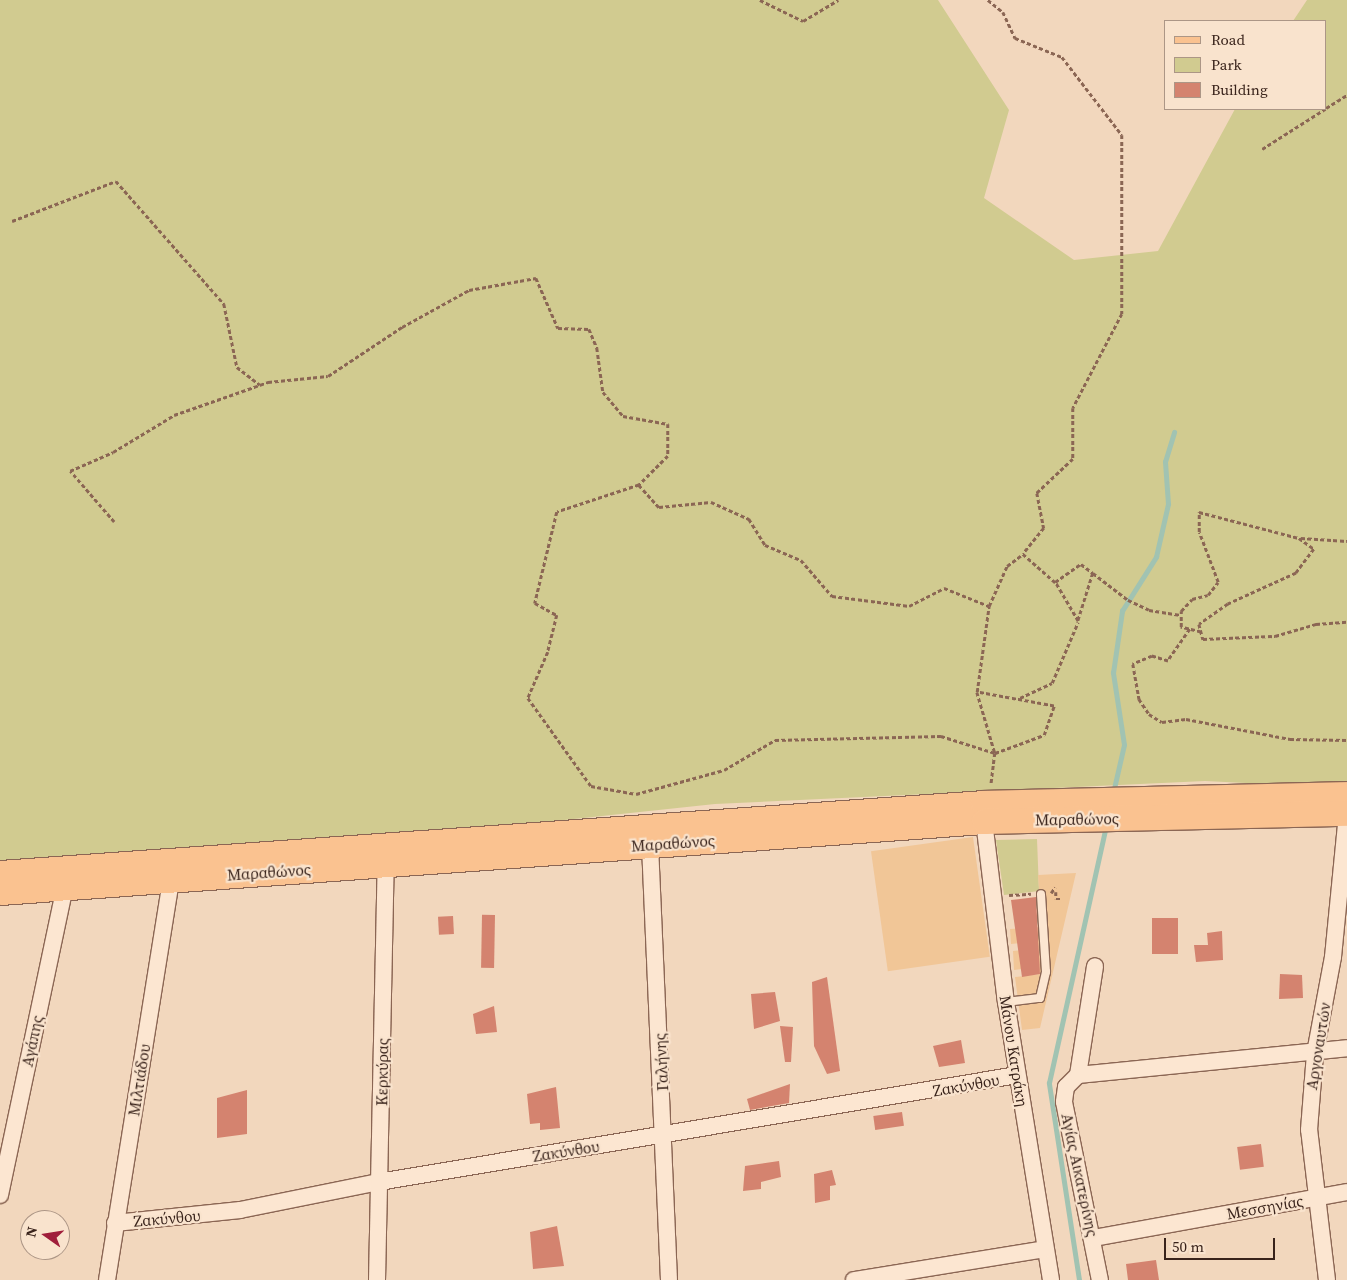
<!DOCTYPE html>
<meta charset="utf-8">
<style>
body{margin:0}
#map{position:relative;width:1347px;height:1280px;overflow:hidden;background:#f2d7bd;font-family:"Source Serif 4",serif}
div>[style]{position:absolute}
[style*='--x']{left:calc(var(--x)*1px);top:calc(var(--y)*1px);width:calc(var(--w)*1px);rotate:calc(var(--a)*1deg)}
.green>*{inset:0;background:#d1cb90}
.sand>*{inset:0;background:#f1c697;transform-origin:0 0}
.stream>*{height:4.5px;margin:-2.25px;padding:0 2.25px;transform-origin:2.25px;border-radius:2.25px;background:#a1c3b2}
.building>*{inset:0;background:#d4836f;transform-origin:0 0}
.path>*{height:2.5px;margin-top:-1.25px;transform-origin:0;background:repeating-linear-gradient(90deg,#8b6654 0 4px,transparent 0 6.5px)}
.roads{filter:drop-shadow(1px 0 #8b6654) drop-shadow(-1px 0 #8b6654) drop-shadow(0 1px #8b6654) drop-shadow(0 -1px #8b6654)}
.service>*{height:8px;margin:-4px;padding:0 4px;transform-origin:4px;border-radius:4px;background:#fce6d1}
.minor>*{height:16px;margin:-8px;padding:0 8px;transform-origin:8px;border-radius:8px;background:#fce6d1}
.primary>*{height:25px;margin:-12.5px;padding:0 12.5px;transform-origin:12.5px;border-radius:12.5px;background:#fac290}
span{translate:-50% -50%;white-space:nowrap;text-align:center;line-height:1.15;-webkit-text-stroke:4.5px #f9e3cd;paint-order:stroke}
.street-label{font-size:16px;color:#39231b}
.legend{position:absolute;left:1164px;top:20px;width:162px;height:90px;box-sizing:border-box;background:#f9e3cd;border:1px solid #ac9686;margin:0;padding:6px 9px;list-style:none;font-size:15px;color:#39231b}
.legend li{display:flex;align-items:center;gap:10px;height:25px}
.legend b{width:25px;border:1px solid #ac9686}
.north{position:absolute;left:20px;top:1210px;width:50px;height:50px;box-sizing:border-box;background:#f9e3cd;border:1px solid #ac9686;border-radius:50%;rotate:283deg;font-size:14px;font-weight:700;line-height:20px;text-align:center;color:#39231b}
.north::after{content:'';display:block;margin:auto;width:18px;height:22px;background:#a01e3b;clip-path:polygon(50% 0,100% 100%,50% 72%,0 100%)}
.scale{position:absolute;left:1164px;top:1238px;width:111px;height:22px;box-sizing:border-box;border:2px solid #39231b;border-top:0;padding-left:6px;font-size:15px;line-height:18px;white-space:nowrap;color:#39231b;-webkit-text-stroke:4px #f9e3cd;paint-order:stroke}
</style>
<div id="map">
<div class="green">
<div style="clip-path:polygon(0 0,938px 0,1009px 110px,984px 198px,1074px 260px,1158px 251px,1235px 109px,1326px 109px,1326px 21px,1293px 21px,1307px 0,1347px 0,1347px 788px,1205px 781px,715px 804px,471px 830px,0 867px)"></div>
<div style="clip-path:polygon(1037px 839px,1039px 891px,1004px 895px,996px 840px)"></div>
</div>
<div class="sand">
<div style="left:973px;top:837px;width:121px;height:103px;rotate:82deg"></div>
<div style="clip-path:polygon(1076px 873px,1040px 1028px,1022px 1030px,1015px 977px,1040px 974px,1038px 967px,1014px 970px,1013px 951px,1038px 948px,1037px 941px,1011px 944px,1010px 929px,1042px 927px,1038px 875px)"></div>
</div>
<div class="stream">
<div style="--x:1113;--y:793;--w:49;--a:-77.1"></div>
<div style="--x:1124;--y:745;--w:73;--a:-98.7"></div>
<div style="--x:1113;--y:673;--w:63;--a:-81.7"></div>
<div style="--x:1122;--y:611;--w:64;--a:-57.8"></div>
<div style="--x:1156;--y:557;--w:54;--a:-77.2"></div>
<div style="--x:1168;--y:504;--w:42;--a:-94.1"></div>
<div style="--x:1165;--y:462;--w:31;--a:-73"></div>
<div style="--x:1079;--y:1280;--w:199;--a:-98.7"></div>
<div style="--x:1049;--y:1083;--w:264;--a:-77.5"></div>
</div>
<div class="building">
<div style="clip-path:polygon(1036px 897px,1040px 974px,1022px 977px,1011px 900px)"></div>
<div style="left:495px;top:915px;width:53px;height:13px;rotate:91deg"></div>
<div style="left:453px;top:916px;width:18px;height:15px;rotate:87deg"></div>
<div style="left:1152px;top:918px;width:26px;height:36px"></div>
<div style="clip-path:polygon(1222px 931px,1223px 960px,1196px 962px,1194px 945px,1208px 945px,1207px 933px)"></div>
<div style="clip-path:polygon(1280px 974px,1302px 975px,1303px 998px,1279px 999px)"></div>
<div style="clip-path:polygon(827px 977px,840px 1071px,827px 1074px,814px 1046px,812px 982px)"></div>
<div style="clip-path:polygon(775px 992px,780px 1021px,754px 1029px,751px 994px)"></div>
<div style="clip-path:polygon(494px 1006px,497px 1032px,476px 1034px,473px 1014px)"></div>
<div style="clip-path:polygon(780px 1026px,793px 1027px,791px 1062px,785px 1062px)"></div>
<div style="clip-path:polygon(961px 1040px,965px 1063px,939px 1067px,933px 1046px)"></div>
<div style="clip-path:polygon(790px 1084px,789px 1103px,750px 1110px,747px 1099px)"></div>
<div style="clip-path:polygon(556px 1087px,560px 1128px,540px 1130px,540px 1123px,530px 1124px,527px 1094px)"></div>
<div style="clip-path:polygon(247px 1090px,247px 1134px,217px 1138px,217px 1098px)"></div>
<div style="left:902px;top:1112px;width:14px;height:29px;rotate:82deg"></div>
<div style="left:1261px;top:1144px;width:23px;height:24px;rotate:83deg"></div>
<div style="clip-path:polygon(779px 1161px,781px 1177px,761px 1182px,761px 1189px,743px 1191px,745px 1166px)"></div>
<div style="clip-path:polygon(832px 1170px,836px 1185px,830px 1186px,830px 1200px,815px 1203px,814px 1174px)"></div>
<div style="clip-path:polygon(557px 1226px,564px 1266px,533px 1269px,530px 1232px)"></div>
<div style="clip-path:polygon(1156px 1260px,1159px 1280px,1128px 1280px,1126px 1264px)"></div>
</div>
<div class="path">
<div style="--x:760;--y:0;--w:48;--a:26"></div>
<div style="--x:803;--y:21;--w:41;--a:-31"></div>
<div style="--x:988;--y:0;--w:19;--a:39"></div>
<div style="--x:1003;--y:12;--w:29;--a:65"></div>
<div style="--x:1015;--y:38;--w:51;--a:22"></div>
<div style="--x:1062;--y:57;--w:98;--a:52.4"></div>
<div style="--x:1122;--y:135;--w:179;--a:90"></div>
<div style="--x:1122;--y:314;--w:106;--a:117.5"></div>
<div style="--x:1073;--y:408;--w:51;--a:90"></div>
<div style="--x:1073;--y:459;--w:50;--a:136.6"></div>
<div style="--x:1037;--y:493;--w:36;--a:79"></div>
<div style="--x:1044;--y:528;--w:33;--a:129"></div>
<div style="--x:1023;--y:554;--w:43;--a:41.2"></div>
<div style="--x:1326;--y:108;--w:25;--a:-32"></div>
<div style="--x:1262;--y:149;--w:75;--a:-32.4"></div>
<div style="--x:12;--y:221;--w:111;--a:-21"></div>
<div style="--x:116;--y:181;--w:164;--a:48.7"></div>
<div style="--x:224;--y:304;--w:64;--a:78.3"></div>
<div style="--x:237;--y:367;--w:29;--a:38"></div>
<div style="--x:639;--y:485;--w:86;--a:161.8"></div>
<div style="--x:557;--y:512;--w:94;--a:103.6"></div>
<div style="--x:535;--y:603;--w:25;--a:29"></div>
<div style="--x:557;--y:615;--w:38;--a:104"></div>
<div style="--x:548;--y:652;--w:50;--a:113.5"></div>
<div style="--x:528;--y:698;--w:108;--a:54.4"></div>
<div style="--x:591;--y:786;--w:46;--a:10.1"></div>
<div style="--x:636;--y:794;--w:91;--a:-15.3"></div>
<div style="--x:724;--y:770;--w:59;--a:-30.5"></div>
<div style="--x:775;--y:740;--w:166;--a:-1.4"></div>
<div style="--x:941;--y:736;--w:57;--a:17.5"></div>
<div style="--x:995;--y:753;--w:52;--a:-20.2"></div>
<div style="--x:1044;--y:735;--w:31;--a:-71"></div>
<div style="--x:1054;--y:706;--w:78;--a:-169.7"></div>
<div style="--x:977;--y:692;--w:87;--a:-82.1"></div>
<div style="--x:114;--y:522;--w:67;--a:-130.8"></div>
<div style="--x:70;--y:471;--w:47;--a:-23.8"></div>
<div style="--x:113;--y:452;--w:71;--a:-31.2"></div>
<div style="--x:174;--y:415;--w:100;--a:-19.3"></div>
<div style="--x:268;--y:382;--w:60;--a:-5.7"></div>
<div style="--x:328;--y:376;--w:89;--a:-33.5"></div>
<div style="--x:402;--y:327;--w:77;--a:-28.9"></div>
<div style="--x:469;--y:290;--w:68;--a:-10.2"></div>
<div style="--x:536;--y:278;--w:55;--a:66.3"></div>
<div style="--x:558;--y:328;--w:31;--a:2"></div>
<div style="--x:589;--y:329;--w:21;--a:67"></div>
<div style="--x:597;--y:348;--w:44;--a:82.2"></div>
<div style="--x:603;--y:392;--w:31;--a:50"></div>
<div style="--x:623;--y:416;--w:46;--a:10.1"></div>
<div style="--x:668;--y:424;--w:32;--a:90"></div>
<div style="--x:668;--y:456;--w:41;--a:135"></div>
<div style="--x:639;--y:485;--w:30;--a:48"></div>
<div style="--x:659;--y:507;--w:52;--a:-5.5"></div>
<div style="--x:711;--y:502;--w:42;--a:24.1"></div>
<div style="--x:749;--y:519;--w:31;--a:58"></div>
<div style="--x:765;--y:545;--w:39;--a:23"></div>
<div style="--x:801;--y:560;--w:48;--a:49.3"></div>
<div style="--x:832;--y:596;--w:78;--a:7.4"></div>
<div style="--x:909;--y:606;--w:39;--a:-27"></div>
<div style="--x:944;--y:588;--w:48;--a:21.8"></div>
<div style="--x:989;--y:606;--w:44;--a:-65.8"></div>
<div style="--x:1007;--y:566;--w:20;--a:-37"></div>
<div style="--x:1301;--y:538;--w:46;--a:3.7"></div>
<div style="--x:1093;--y:573;--w:50;--a:107.4"></div>
<div style="--x:1078;--y:621;--w:45;--a:-120.5"></div>
<div style="--x:1055;--y:582;--w:32;--a:-35"></div>
<div style="--x:1081;--y:564;--w:15;--a:37"></div>
<div style="--x:1093;--y:573;--w:44;--a:37.6"></div>
<div style="--x:1128;--y:600;--w:23;--a:25"></div>
<div style="--x:1149;--y:610;--w:32;--a:9"></div>
<div style="--x:1190;--y:629;--w:39;--a:125"></div>
<div style="--x:1168;--y:661;--w:17;--a:-163"></div>
<div style="--x:1152;--y:656;--w:21;--a:157"></div>
<div style="--x:1133;--y:664;--w:36;--a:80"></div>
<div style="--x:1139;--y:699;--w:18;--a:56"></div>
<div style="--x:1149;--y:714;--w:15;--a:32"></div>
<div style="--x:1162;--y:722;--w:24;--a:-7"></div>
<div style="--x:1186;--y:719;--w:106;--a:10.9"></div>
<div style="--x:1290;--y:739;--w:57;--a:1"></div>
<div style="--x:1201;--y:632;--w:21;--a:-166"></div>
<div style="--x:1181;--y:627;--w:16;--a:-90"></div>
<div style="--x:1181;--y:611;--w:16;--a:-47"></div>
<div style="--x:1192;--y:599;--w:16;--a:-14"></div>
<div style="--x:1208;--y:595;--w:16;--a:-52"></div>
<div style="--x:1218;--y:582;--w:53;--a:-110.8"></div>
<div style="--x:1199;--y:532;--w:20;--a:-90"></div>
<div style="--x:1199;--y:512;--w:103;--a:14.6"></div>
<div style="--x:1299;--y:538;--w:19;--a:36"></div>
<div style="--x:1314;--y:549;--w:30;--a:127"></div>
<div style="--x:1296;--y:573;--w:75;--a:155.5"></div>
<div style="--x:1228;--y:604;--w:35;--a:145"></div>
<div style="--x:1199;--y:624;--w:16;--a:75"></div>
<div style="--x:1203;--y:639;--w:72;--a:-2.4"></div>
<div style="--x:1275;--y:636;--w:43;--a:-16.3"></div>
<div style="--x:1316;--y:624;--w:31;--a:-4"></div>
<div style="--x:977;--y:692;--w:64;--a:73.6"></div>
<div style="--x:995;--y:753;--w:31;--a:97"></div>
<div style="--x:1020;--y:698;--w:35;--a:-25"></div>
<div style="--x:1052;--y:683;--w:66;--a:-66.9"></div>
<div style="--x:1056;--y:892;--w:7;--a:90"></div>
<div style="--x:1056;--y:899;--w:5;--a:0"></div>
<div style="--x:1051;--y:893;--w:7;--a:-56"></div>
<div style="--x:1009;--y:895;--w:22;--a:-3"></div>
</div>
<div class="roads">
<div class="service">
<div style="--x:1006;--y:1002;--w:34;--a:-7"></div>
<div style="--x:1040;--y:998;--w:27;--a:-77"></div>
<div style="--x:1046;--y:972;--w:78;--a:-93.7"></div>
</div>
<div class="minor">
<div style="--x:984;--y:821;--w:182;--a:83.1"></div>
<div style="--x:1006;--y:1002;--w:282;--a:80.8"></div>
<div style="--x:650;--y:845;--w:435;--a:87.5"></div>
<div style="--x:1078;--y:1075;--w:270;--a:-5.7"></div>
<div style="--x:1078;--y:1075;--w:17;--a:135"></div>
<div style="--x:1066;--y:1087;--w:15;--a:98"></div>
<div style="--x:1064;--y:1102;--w:182;--a:78.6"></div>
<div style="--x:1078;--y:1075;--w:110;--a:-81.1"></div>
<div style="--x:0;--y:1195;--w:315;--a:-78.1"></div>
<div style="--x:115;--y:1223;--w:126;--a:-5.9"></div>
<div style="--x:240;--y:1210;--w:142;--a:-11.4"></div>
<div style="--x:379;--y:1182;--w:647;--a:-9.52"></div>
<div style="--x:1094;--y:1238;--w:257;--a:-10.3"></div>
<div style="--x:107;--y:1280;--w:406;--a:-80.9"></div>
<div style="--x:377;--y:1280;--w:416;--a:-88.8"></div>
<div style="--x:854;--y:1280;--w:193;--a:-9.2"></div>
<div style="--x:1327;--y:1280;--w:151;--a:-96.8"></div>
<div style="--x:1309;--y:1130;--w:77;--a:-85.5"></div>
<div style="--x:1315;--y:1053;--w:98;--a:-79.4"></div>
<div style="--x:1333;--y:957;--w:145;--a:-84.4"></div>
</div>
<div class="primary">
<div style="--x:0;--y:873;--w:985;--a:-4.07"></div>
<div style="--x:983;--y:803;--w:364;--a:-1.4"></div>
<div style="--x:0;--y:892;--w:987;--a:-4.13"></div>
<div style="--x:984;--y:821;--w:363;--a:-1.3"></div>
</div>
</div>
<div class="street-label">
<span style="left:1077px;top:819px;rotate:-1deg">Μαραθώνος</span>
<span style="left:673px;top:843px;rotate:-4deg">Μαραθώνος</span>
<span style="left:269px;top:872px;rotate:-4deg">Μαραθώνος</span>
<span style="left:32px;top:1041px;rotate:-78deg">Αγάπης</span>
<span style="left:1318px;top:1046px;rotate:-81deg">Αργοναυτών</span>
<span style="left:1014px;top:1051px;rotate:81deg">Μάνου Κατράκη</span>
<span style="left:661px;top:1062px;rotate:-93deg">Γαλήνης</span>
<span style="left:382px;top:1072px;rotate:-89deg">Κερκύρας</span>
<span style="left:139px;top:1080px;rotate:-81deg">Μιλτιάδου</span>
<span style="left:966px;top:1085px;rotate:-10deg">Ζακύνθου</span>
<span style="left:566px;top:1151px;rotate:-9deg">Ζακύνθου</span>
<span style="left:1080px;top:1175px;rotate:78deg">Αγίας Αικατερίνης</span>
<span style="left:1265px;top:1207px;rotate:-10deg">Μεσσηνίας</span>
<span style="left:167px;top:1218px;rotate:-5deg">Ζακύνθου</span>
</div>
<ul class="legend">
<li><b style="height:6px;background:#fac290"></b>Road</li>
<li><b style="height:14px;background:#d1cb90"></b>Park</li>
<li><b style="height:14px;background:#d4836f"></b>Building</li>
</ul>
<div class="north">N</div>
<div class="scale">50 m</div>
</div>
